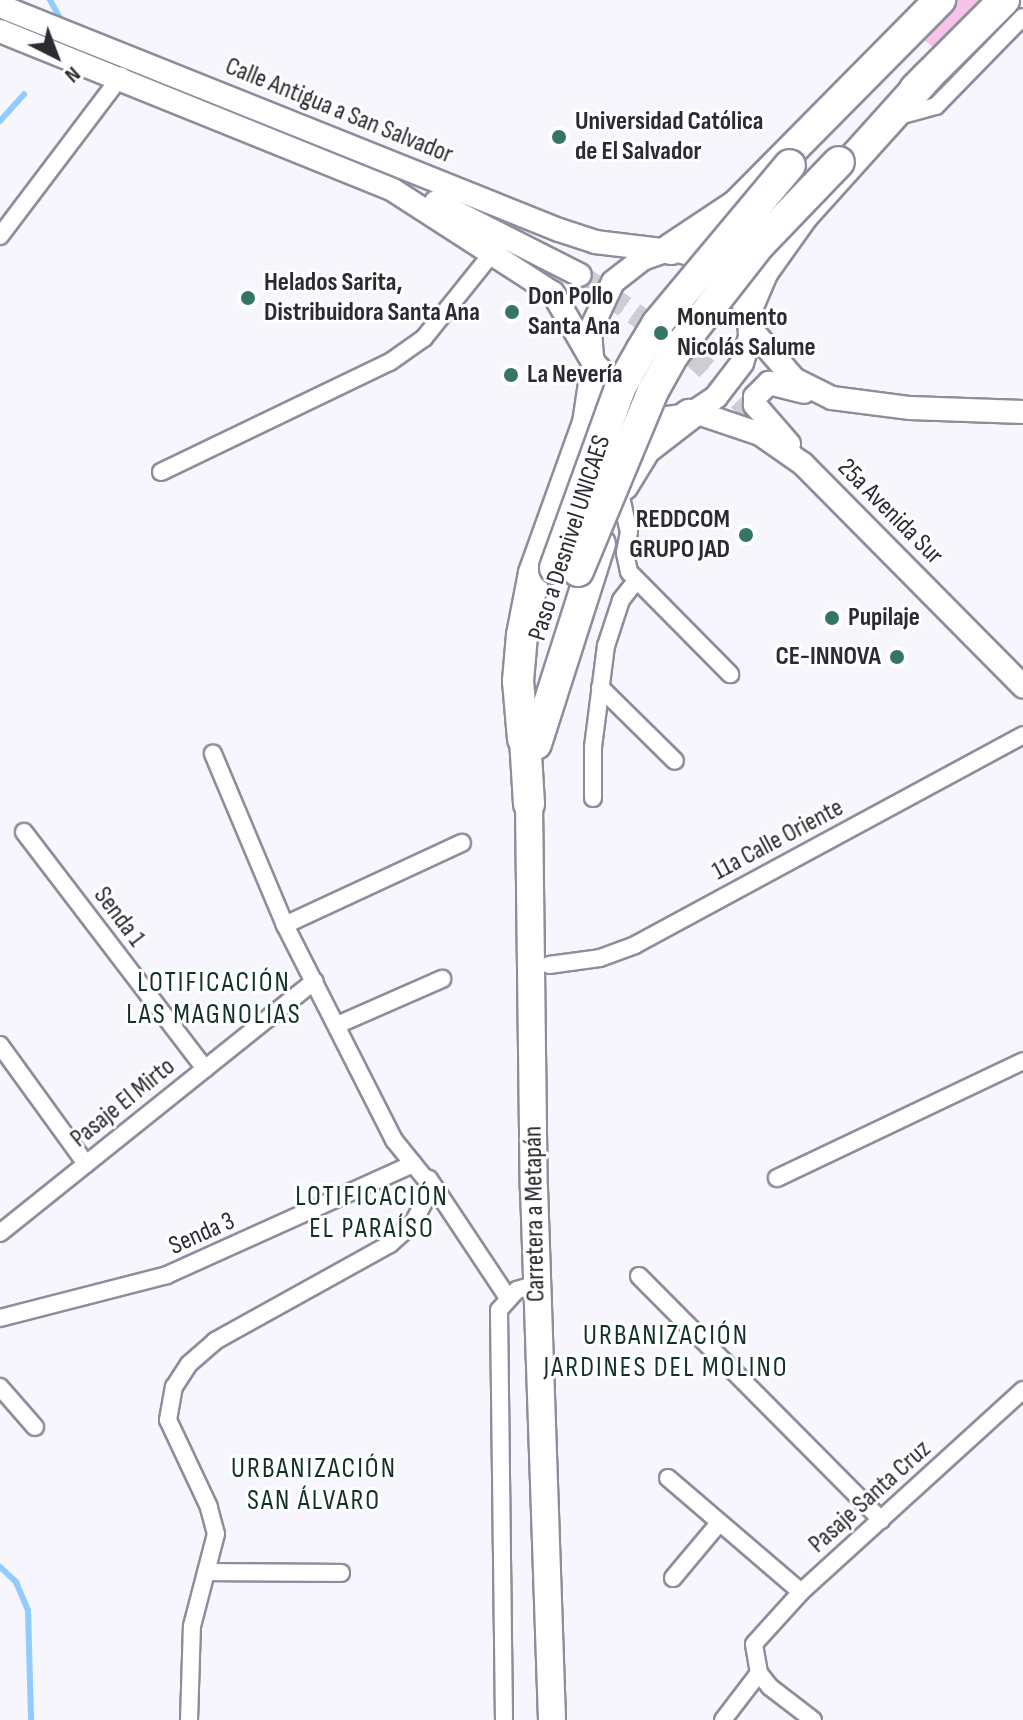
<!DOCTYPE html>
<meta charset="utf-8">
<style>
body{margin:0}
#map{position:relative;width:1023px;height:1720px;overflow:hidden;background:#f7f6fd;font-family:"Sofia Sans Condensed",sans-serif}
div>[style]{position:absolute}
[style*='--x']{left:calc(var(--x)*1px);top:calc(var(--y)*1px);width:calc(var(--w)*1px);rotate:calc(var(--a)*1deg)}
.green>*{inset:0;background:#f8c3e6}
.stream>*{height:6px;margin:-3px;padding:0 3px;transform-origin:3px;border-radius:3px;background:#92ccfe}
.secondary-tunnel>*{height:22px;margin-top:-11px;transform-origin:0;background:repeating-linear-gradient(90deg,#cecdd4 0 22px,transparent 0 33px)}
.roads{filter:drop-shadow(2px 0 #8f8d9d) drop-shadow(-2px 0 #8f8d9d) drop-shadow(0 2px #8f8d9d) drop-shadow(0 -2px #8f8d9d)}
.street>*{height:16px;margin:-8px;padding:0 8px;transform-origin:8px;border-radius:8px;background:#fff}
.secondary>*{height:22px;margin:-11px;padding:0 11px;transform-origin:11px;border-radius:11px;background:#fff}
.primary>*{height:26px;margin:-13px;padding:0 13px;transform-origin:13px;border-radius:13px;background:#fff}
.highway>*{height:30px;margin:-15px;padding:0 15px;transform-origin:15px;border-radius:15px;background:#fff}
.bridges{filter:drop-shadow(2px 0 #8f8d9d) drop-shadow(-2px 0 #8f8d9d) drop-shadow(0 2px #8f8d9d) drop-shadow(0 -2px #8f8d9d)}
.highway-bridge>*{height:30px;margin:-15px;padding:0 15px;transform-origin:15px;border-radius:15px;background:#fff}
.dots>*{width:22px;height:22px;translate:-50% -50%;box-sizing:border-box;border:4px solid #fff;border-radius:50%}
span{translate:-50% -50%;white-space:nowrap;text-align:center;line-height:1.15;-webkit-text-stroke:6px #fff;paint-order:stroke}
.street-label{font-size:26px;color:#2c2b31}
.poi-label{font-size:26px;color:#2c2b31;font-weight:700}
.left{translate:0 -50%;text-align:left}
.right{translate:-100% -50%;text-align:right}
.neighbourhood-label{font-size:28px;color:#113129;letter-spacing:2px}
.north{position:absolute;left:16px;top:16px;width:80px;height:80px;-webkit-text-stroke:6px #fff;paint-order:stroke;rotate:138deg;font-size:22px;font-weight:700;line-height:32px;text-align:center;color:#2c2b31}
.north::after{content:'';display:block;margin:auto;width:28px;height:36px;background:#2c2b31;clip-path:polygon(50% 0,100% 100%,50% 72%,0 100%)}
</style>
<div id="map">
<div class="green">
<div style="clip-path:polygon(956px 0,984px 0,936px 49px,921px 38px)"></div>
</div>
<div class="stream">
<div style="--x:50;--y:0;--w:29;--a:61"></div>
<div style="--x:0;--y:121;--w:36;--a:-48"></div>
<div style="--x:0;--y:1567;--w:22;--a:43"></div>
<div style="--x:16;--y:1582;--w:30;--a:67"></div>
<div style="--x:28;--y:1610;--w:110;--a:88.4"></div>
</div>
<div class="secondary-tunnel">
<div style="--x:580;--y:275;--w:136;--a:35.4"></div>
<div style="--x:691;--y:354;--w:84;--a:43.6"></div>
</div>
<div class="roads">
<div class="street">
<div style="--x:895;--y:117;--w:42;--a:-15"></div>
<div style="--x:936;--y:106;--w:124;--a:-45.7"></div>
<div style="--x:0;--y:236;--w:201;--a:-52.9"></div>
<div style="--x:161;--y:472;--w:254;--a:-25.7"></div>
<div style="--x:390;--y:362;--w:42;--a:-35.2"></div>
<div style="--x:424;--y:338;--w:112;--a:-51.2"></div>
<div style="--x:620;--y:493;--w:40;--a:77"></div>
<div style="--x:629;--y:532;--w:21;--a:101"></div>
<div style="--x:625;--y:553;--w:19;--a:78"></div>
<div style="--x:629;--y:572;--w:144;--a:45.3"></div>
<div style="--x:600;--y:687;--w:105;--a:44.6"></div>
<div style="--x:593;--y:798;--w:51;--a:-90"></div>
<div style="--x:593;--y:747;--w:102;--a:-82.7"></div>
<div style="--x:606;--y:646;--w:48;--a:-71.9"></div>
<div style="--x:621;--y:600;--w:23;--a:-52"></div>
<div style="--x:24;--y:832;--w:298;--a:52.6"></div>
<div style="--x:285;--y:925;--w:195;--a:-24.9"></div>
<div style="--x:549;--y:965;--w:51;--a:-7.8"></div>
<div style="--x:600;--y:958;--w:37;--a:-20"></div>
<div style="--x:635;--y:945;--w:441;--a:-28.4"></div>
<div style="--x:337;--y:1025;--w:115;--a:-23.7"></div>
<div style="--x:0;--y:1045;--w:147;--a:54.1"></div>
<div style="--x:777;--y:1178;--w:272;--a:-25.4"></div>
<div style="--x:429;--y:1179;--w:143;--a:56.4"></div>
<div style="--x:0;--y:1233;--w:403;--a:-38.7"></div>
<div style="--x:639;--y:1276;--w:344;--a:45.2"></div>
<div style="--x:0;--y:1318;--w:172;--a:-14.4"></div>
<div style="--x:167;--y:1275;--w:270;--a:-24.3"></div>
<div style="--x:0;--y:1387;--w:53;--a:48.8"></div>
<div style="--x:668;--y:1478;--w:175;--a:40.6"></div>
<div style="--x:208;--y:1572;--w:133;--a:0.4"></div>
<div style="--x:673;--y:1578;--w:72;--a:-50.1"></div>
<div style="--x:189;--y:1720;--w:94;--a:-88.2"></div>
<div style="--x:192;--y:1626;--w:95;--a:-75.4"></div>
<div style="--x:216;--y:1534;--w:28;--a:-105"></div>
<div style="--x:209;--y:1507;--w:96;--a:-115.2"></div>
<div style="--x:168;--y:1420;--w:34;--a:-80"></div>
<div style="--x:174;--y:1387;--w:27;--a:-57"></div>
<div style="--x:189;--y:1364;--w:35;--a:-41"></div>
<div style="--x:215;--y:1341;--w:200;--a:-29"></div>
<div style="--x:390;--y:1244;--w:31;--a:-42"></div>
<div style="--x:413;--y:1223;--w:41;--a:-62.2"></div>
<div style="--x:432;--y:1187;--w:60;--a:-129"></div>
<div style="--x:394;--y:1140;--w:241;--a:-116.9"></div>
<div style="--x:285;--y:925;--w:186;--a:-112.8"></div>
<div style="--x:504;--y:1720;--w:410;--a:-90.7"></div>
<div style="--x:499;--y:1310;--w:27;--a:-48"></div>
<div style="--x:517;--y:1290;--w:21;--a:-17"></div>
<div style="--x:723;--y:1720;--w:59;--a:-52.5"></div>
<div style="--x:813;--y:1720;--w:54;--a:-142.5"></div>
<div style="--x:770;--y:1687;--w:18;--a:-128"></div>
<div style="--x:759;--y:1673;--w:29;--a:-100"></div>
<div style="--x:754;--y:1644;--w:70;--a:-47.9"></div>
<div style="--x:801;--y:1592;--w:300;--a:-42.3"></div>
</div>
<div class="secondary">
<div style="--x:0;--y:6;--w:602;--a:21.84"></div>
<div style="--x:559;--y:230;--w:38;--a:18"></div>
<div style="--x:595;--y:242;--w:67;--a:6.8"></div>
<div style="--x:0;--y:31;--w:424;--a:22"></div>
<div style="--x:393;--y:190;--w:190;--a:32.8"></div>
<div style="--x:553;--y:293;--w:82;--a:60"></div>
<div style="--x:436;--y:202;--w:161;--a:26.9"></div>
<div style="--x:671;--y:249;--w:45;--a:15.6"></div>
<div style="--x:714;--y:261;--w:24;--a:45"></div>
<div style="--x:731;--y:278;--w:33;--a:59"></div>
<div style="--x:748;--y:306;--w:31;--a:86"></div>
<div style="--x:750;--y:337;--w:27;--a:107"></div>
<div style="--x:742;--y:363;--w:43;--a:127.4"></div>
<div style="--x:716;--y:397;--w:32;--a:146"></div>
<div style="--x:689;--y:415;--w:34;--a:172"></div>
<div style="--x:655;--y:420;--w:25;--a:-162"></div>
<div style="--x:631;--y:412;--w:34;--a:-137"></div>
<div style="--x:606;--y:389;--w:34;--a:-114"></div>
<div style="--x:592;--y:358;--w:27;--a:-94"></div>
<div style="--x:590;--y:331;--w:54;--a:-64.9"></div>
<div style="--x:613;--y:282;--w:37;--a:-38"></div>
<div style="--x:642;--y:259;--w:31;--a:-19"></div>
<div style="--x:751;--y:329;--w:66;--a:49.3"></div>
<div style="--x:794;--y:379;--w:42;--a:26.6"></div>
<div style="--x:832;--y:398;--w:79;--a:7.3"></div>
<div style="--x:910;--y:408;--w:113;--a:2"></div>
<div style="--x:695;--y:412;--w:69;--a:18.7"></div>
<div style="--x:760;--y:434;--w:52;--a:34.9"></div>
<div style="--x:803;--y:464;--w:313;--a:45.3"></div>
<div style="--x:789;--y:444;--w:52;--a:-131.1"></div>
<div style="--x:755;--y:405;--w:8;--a:-90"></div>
<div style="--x:755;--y:397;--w:20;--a:-45"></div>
<div style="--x:769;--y:383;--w:36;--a:14"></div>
</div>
<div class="primary">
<div style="--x:529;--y:804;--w:384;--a:89.3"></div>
<div style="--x:534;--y:1188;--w:532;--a:88.06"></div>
</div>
<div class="highway">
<div style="--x:915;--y:89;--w:126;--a:-45"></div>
<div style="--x:671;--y:249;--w:79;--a:-33.7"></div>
<div style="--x:737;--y:205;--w:289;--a:-45.3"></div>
<div style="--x:748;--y:306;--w:38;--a:-67"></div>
<div style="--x:763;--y:271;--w:69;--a:-54.5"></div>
<div style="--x:803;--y:215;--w:187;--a:-48"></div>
<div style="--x:623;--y:485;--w:42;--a:-58.6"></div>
<div style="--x:645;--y:449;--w:56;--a:-37.7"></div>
<div style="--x:524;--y:722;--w:82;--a:86.5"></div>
<div style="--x:523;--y:739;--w:58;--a:-94.9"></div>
<div style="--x:518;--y:681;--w:46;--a:-85"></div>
<div style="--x:522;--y:635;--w:63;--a:-79"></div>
<div style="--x:534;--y:573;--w:159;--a:-70.2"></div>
<div style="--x:588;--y:423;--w:53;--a:-81.3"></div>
<div style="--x:536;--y:744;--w:210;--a:-72.3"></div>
</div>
</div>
<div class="bridges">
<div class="highway-bridge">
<div style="--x:555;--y:568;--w:191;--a:-70.1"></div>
<div style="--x:620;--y:388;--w:43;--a:-60.4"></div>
<div style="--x:641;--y:351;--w:31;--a:-59"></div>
<div style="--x:657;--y:324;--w:207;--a:-50.1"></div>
<div style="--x:578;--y:571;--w:195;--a:-67.4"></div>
<div style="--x:653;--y:391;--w:41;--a:-60.9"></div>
<div style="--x:673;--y:355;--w:140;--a:-52"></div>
<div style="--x:759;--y:245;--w:115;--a:-46.1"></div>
</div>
</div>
<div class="dots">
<div style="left:559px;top:137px;background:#347566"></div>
<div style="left:248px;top:298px;background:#347566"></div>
<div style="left:512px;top:312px;background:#347566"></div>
<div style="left:661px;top:333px;background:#347566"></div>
<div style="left:511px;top:375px;background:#347566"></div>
<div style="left:746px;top:535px;background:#347566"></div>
<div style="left:832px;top:618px;background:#347566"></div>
<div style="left:897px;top:657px;background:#347566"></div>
</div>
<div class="street-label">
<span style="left:339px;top:111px;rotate:22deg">Calle Antigua a San Salvador</span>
<span style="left:890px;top:512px;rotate:45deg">25a Avenida Sur</span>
<span style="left:570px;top:538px;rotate:-72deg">Paso a Desnivel UNICAES</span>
<span style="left:778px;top:840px;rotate:-28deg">11a Calle Oriente</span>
<span style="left:119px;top:917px;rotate:53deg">Senda 1</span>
<span style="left:123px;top:1103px;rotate:-39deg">Pasaje El Mirto</span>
<span style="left:535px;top:1214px;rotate:-91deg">Carretera a Metapán</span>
<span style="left:202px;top:1234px;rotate:-24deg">Senda 3</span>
<span style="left:870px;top:1497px;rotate:-42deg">Pasaje Santa Cruz</span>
</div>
<div class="poi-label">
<span class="left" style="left:575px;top:137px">Universidad Católica<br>de El Salvador</span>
<span class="left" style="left:264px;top:298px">Helados Sarita,<br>Distribuidora Santa Ana</span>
<span class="left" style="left:528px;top:312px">Don Pollo<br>Santa Ana</span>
<span class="left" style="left:677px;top:333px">Monumento<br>Nicolás Salume</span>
<span class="left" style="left:527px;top:375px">La Nevería</span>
<span class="right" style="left:730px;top:535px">REDDCOM<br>GRUPO JAD</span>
<span class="left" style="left:848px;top:618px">Pupilaje</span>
<span class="right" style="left:881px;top:657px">CE-INNOVA</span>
</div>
<div class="neighbourhood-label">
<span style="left:214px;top:999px">LOTIFICACIÓN<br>LAS MAGNOLIAS</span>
<span style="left:372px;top:1213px">LOTIFICACIÓN<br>EL PARAÍSO</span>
<span style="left:666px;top:1352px">URBANIZACIÓN<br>JARDINES DEL MOLINO</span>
<span style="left:314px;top:1485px">URBANIZACIÓN<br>SAN ÁLVARO</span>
</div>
<div class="north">N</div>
</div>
